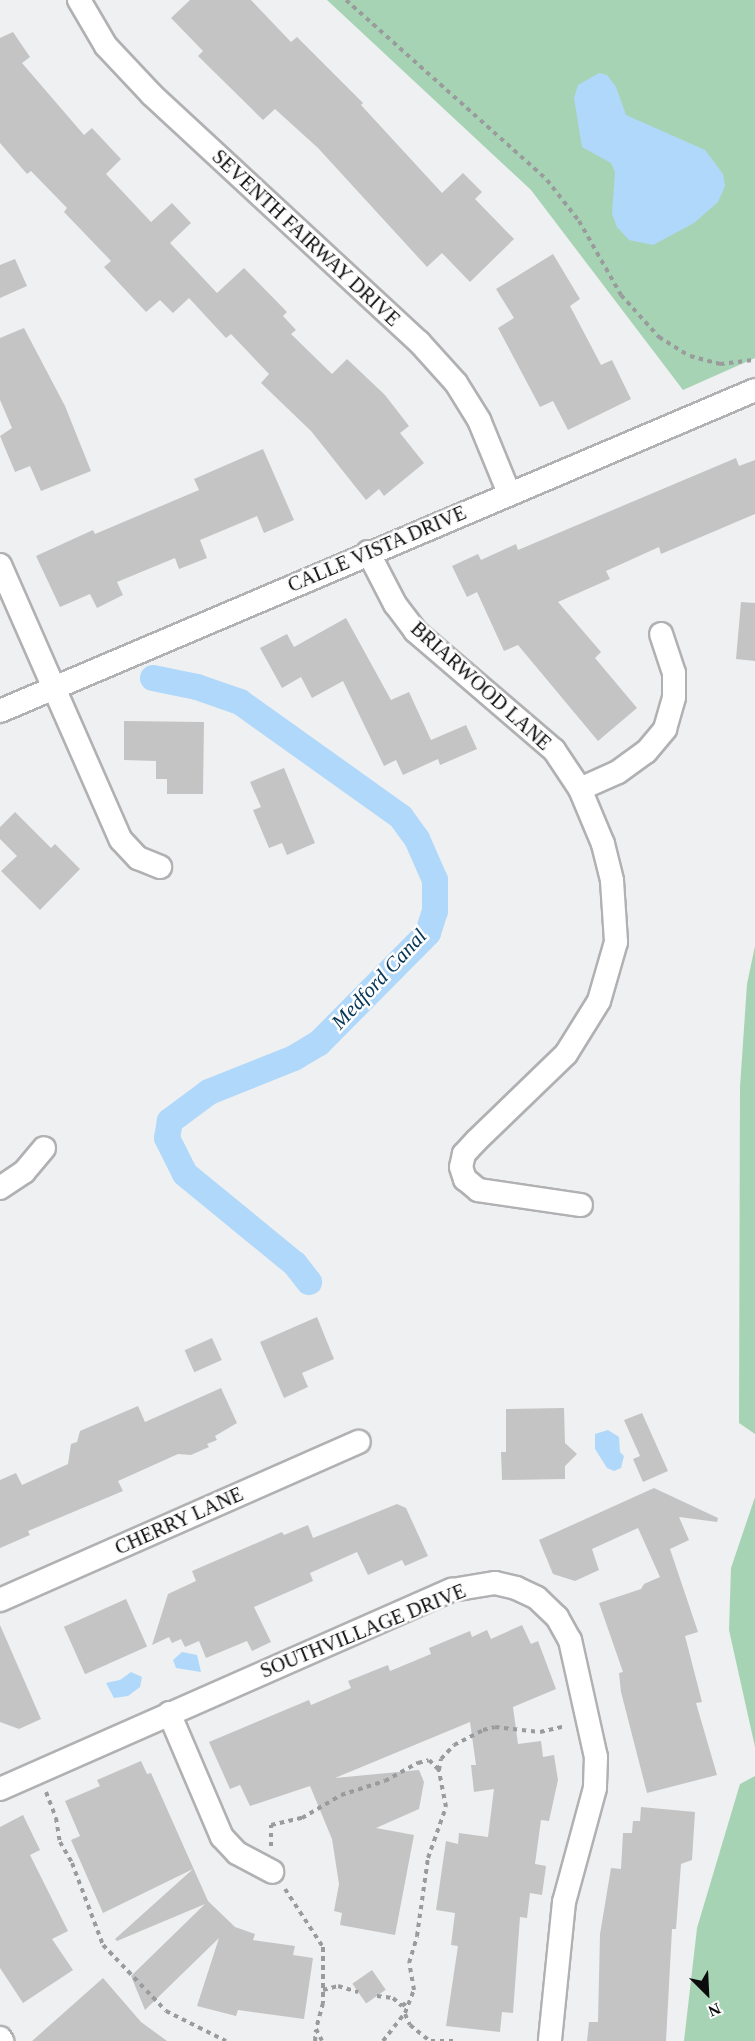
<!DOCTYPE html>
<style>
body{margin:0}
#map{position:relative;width:755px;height:2041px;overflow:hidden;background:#eff0f1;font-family:"Times New Roman",serif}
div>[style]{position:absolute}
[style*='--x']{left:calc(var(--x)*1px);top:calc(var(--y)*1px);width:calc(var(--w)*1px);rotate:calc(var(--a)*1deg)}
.green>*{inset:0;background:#a7d3b5}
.water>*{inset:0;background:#b0d8fa}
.canal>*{height:26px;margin:-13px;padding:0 13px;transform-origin:13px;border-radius:13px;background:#b0d8fa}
.building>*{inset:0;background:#c4c4c5;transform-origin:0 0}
.path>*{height:4px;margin-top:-2px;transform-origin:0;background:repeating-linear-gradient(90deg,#9a9b9c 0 4.5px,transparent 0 9px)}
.roads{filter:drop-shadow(2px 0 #b1b1b3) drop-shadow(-2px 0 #b1b1b3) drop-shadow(0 2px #b1b1b3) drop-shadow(0 -2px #b1b1b3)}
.minor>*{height:22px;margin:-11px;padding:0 11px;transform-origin:11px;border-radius:11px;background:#fff}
span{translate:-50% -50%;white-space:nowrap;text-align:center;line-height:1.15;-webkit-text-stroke:5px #fdfdfe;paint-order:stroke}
.street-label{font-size:20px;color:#0c0c0d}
.water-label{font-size:21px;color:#053555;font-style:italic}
.north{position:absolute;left:677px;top:1963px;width:60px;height:60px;-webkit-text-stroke:4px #fdfdfe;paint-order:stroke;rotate:156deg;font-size:16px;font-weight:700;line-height:24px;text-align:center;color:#0c0c0d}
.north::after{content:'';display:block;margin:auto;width:21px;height:27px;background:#0c0c0d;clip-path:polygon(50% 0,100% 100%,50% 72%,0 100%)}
</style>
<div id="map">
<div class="green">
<div style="clip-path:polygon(327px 0,755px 0,755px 358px,683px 390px,531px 190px)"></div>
<div style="clip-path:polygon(755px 946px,755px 1434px,739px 1423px,740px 1087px,747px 984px)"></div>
<div style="clip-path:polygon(755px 1497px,755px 1747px,729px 1630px,731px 1568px)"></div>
<div style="clip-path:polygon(755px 1776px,755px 2041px,684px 2041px,697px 1928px,740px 1784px)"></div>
</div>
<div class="water">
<div style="clip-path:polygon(599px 73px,607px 75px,616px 87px,626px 115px,705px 150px,723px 174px,725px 186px,718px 202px,694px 223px,653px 245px,629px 240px,617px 227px,612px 214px,615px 172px,611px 163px,582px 147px,574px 98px,578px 85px)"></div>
<div style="clip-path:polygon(608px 1430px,619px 1437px,620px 1452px,624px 1456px,621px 1468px,614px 1471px,607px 1468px,595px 1449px,595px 1434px)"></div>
<div style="clip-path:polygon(182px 1652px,197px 1655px,201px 1672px,176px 1668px,173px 1660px)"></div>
<div style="clip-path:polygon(131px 1672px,142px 1677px,140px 1687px,128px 1696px,114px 1698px,106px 1683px,120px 1680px)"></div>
</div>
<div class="canal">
<div style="--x:153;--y:678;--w:45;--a:11.6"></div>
<div style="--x:197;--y:687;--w:46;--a:19.2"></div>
<div style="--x:240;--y:702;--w:198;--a:35.5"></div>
<div style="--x:401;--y:817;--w:27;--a:54"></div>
<div style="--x:417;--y:839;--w:45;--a:66.3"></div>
<div style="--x:435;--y:880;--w:31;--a:90"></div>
<div style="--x:435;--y:911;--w:23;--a:108"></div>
<div style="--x:428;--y:933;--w:155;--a:134.7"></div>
<div style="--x:319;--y:1043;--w:29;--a:149"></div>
<div style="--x:294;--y:1058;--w:92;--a:158.2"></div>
<div style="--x:209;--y:1092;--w:49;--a:143.4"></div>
<div style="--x:170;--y:1121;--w:17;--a:100"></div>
<div style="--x:167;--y:1138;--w:40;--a:63.4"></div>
<div style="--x:185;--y:1174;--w:142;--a:39.3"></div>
<div style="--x:295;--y:1264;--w:23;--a:52"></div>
</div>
<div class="building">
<div style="clip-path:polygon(190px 0,251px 0,291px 42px,297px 37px,363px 103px,361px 105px,442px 193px,463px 173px,482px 192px,475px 199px,514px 239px,470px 282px,442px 253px,427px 267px,318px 148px,275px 109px,263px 120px,198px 56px,203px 51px,171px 18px)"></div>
<div style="clip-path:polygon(13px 32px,30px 57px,22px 63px,84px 135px,92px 128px,121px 159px,106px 174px,151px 222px,172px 203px,191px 223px,170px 243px,217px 293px,244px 268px,287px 312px,283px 316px,296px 330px,291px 334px,332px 374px,347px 359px,385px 395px,409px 426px,400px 433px,424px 463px,384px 496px,379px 489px,366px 500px,311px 431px,261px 383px,269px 374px,231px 334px,226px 338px,189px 298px,173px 313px,160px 300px,146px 312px,104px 267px,111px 261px,64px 212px,67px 208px,31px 171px,27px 174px,0 143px,0 38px)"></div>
<div style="clip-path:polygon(553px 254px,580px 299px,570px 306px,601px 365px,612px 360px,631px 399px,568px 430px,553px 401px,540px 407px,498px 328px,514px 318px,496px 289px)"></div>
<div style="clip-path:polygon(15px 259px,27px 286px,0 298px,0 265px)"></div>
<div style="clip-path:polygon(24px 328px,65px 406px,91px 471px,41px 491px,30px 466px,15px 472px,0 436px,12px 428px,0 400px,0 338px)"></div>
<div style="clip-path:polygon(263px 449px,294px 520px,264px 533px,257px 516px,200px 540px,207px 558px,179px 569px,175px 558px,117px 582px,123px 595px,97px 608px,90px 594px,60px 607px,36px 556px,93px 530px,95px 534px,199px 490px,194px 479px)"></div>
<div style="clip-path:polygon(736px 458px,739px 466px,755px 460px,755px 514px,661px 554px,659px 547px,606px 571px,610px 579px,558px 602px,601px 652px,595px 658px,637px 708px,598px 741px,518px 645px,504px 651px,477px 592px,467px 597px,452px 566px,478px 554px,481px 560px,516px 544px,518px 550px)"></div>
<div style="clip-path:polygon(741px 602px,755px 603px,755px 661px,736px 659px)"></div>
<div style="clip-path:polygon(346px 618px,391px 700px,409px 692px,431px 740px,466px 725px,477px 749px,440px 765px,438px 759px,403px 775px,396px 760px,384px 766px,343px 681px,312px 698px,301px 677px,282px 688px,260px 648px,287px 634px,294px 647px)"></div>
<div style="clip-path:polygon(124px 721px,204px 722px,203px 794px,167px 794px,167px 779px,156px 779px,156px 761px,124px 760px)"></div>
<div style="clip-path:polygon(284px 768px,315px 843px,287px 855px,282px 843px,269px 848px,253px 810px,261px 807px,250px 782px)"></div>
<div style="clip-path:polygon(15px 812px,51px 848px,55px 844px,80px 869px,40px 910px,1px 871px,17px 856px,0 839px,0 827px)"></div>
<div style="clip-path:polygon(317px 1317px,334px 1359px,302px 1373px,308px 1387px,284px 1398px,260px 1342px)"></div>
<div style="left:212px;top:1338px;width:24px;height:30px;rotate:66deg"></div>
<div style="clip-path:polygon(221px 1388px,237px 1423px,215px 1436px,217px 1440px,207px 1444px,209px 1447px,191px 1455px,178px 1454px,118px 1481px,123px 1491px,28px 1531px,30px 1535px,0 1548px,0 1480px,16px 1473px,22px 1485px,68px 1464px,71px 1444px,77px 1442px,80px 1431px,138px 1406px,145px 1422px)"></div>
<div style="clip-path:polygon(564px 1408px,565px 1443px,577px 1454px,565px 1466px,565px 1479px,502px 1480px,501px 1452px,506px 1452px,506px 1409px)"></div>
<div style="clip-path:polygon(642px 1413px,668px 1471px,643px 1482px,633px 1459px,640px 1456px,624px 1420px)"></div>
<div style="clip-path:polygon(654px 1488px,718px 1518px,717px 1522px,679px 1517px,689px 1540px,670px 1549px,698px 1632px,685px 1636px,702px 1702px,696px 1703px,717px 1775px,647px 1793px,621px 1692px,619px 1673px,623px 1672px,599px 1603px,641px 1589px,644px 1584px,660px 1577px,638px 1528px,592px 1549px,599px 1570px,575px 1581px,553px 1574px,539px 1540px)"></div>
<div style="clip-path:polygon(397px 1504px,406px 1508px,428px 1556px,405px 1566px,402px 1560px,368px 1575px,357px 1552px,310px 1573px,313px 1581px,254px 1607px,271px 1642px,252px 1651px,247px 1641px,206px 1658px,199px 1641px,185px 1647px,181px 1639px,172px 1643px,169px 1637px,152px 1645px,168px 1594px,196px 1581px,192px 1571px,282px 1532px,284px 1535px,308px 1525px,313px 1538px)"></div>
<div style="left:126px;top:1599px;width:52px;height:68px;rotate:66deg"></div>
<div style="clip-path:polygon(0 1625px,41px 1719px,19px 1729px,0 1722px)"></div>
<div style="clip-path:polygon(522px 1625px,531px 1644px,538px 1641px,556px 1689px,513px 1707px,518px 1744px,541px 1741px,543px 1757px,554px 1755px,558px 1780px,549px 1821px,541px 1820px,535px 1864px,546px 1866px,542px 1895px,530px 1893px,527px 1918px,520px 1917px,513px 2013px,502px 2012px,500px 2032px,446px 2026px,458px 1946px,451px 1945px,455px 1913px,436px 1910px,446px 1841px,458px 1844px,459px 1833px,488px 1837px,494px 1789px,474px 1792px,471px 1765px,476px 1765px,470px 1722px,335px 1778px,419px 1770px,424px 1782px,419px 1809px,376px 1828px,414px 1835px,395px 1935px,340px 1925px,342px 1913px,334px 1911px,339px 1884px,332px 1839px,310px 1786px,250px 1806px,240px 1785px,230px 1789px,209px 1742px,309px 1700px,311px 1705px,351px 1688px,348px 1681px,388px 1665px,390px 1671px,431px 1654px,429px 1648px,470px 1631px,472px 1637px,487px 1630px,491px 1639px)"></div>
<div style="clip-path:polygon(141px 1761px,147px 1774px,151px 1773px,208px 1901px,235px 1927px,255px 1934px,253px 1940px,295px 1946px,293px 1955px,313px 1958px,304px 2019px,238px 2010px,236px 2016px,197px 2006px,219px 1938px,145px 2010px,131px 1976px,205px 1904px,117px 1941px,115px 1939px,193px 1869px,103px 1913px,71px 1840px,80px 1836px,65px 1801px,100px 1786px,97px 1780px)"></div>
<div style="clip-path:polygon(641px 1807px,695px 1812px,692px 1860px,681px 1864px,676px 1929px,672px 1929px,666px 2041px,587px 2041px,589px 2022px,598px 2022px,600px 1934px,611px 1868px,621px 1869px,623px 1833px,632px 1833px,633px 1821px,640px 1821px)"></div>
<div style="clip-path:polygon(23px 1815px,40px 1850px,30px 1855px,68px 1931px,52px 1939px,73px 1970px,23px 2003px,0 1968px,0 1827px)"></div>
<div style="left:372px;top:1970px;width:24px;height:24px;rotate:55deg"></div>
<div style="clip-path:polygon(103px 1978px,141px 2022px,167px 2041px,32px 2041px)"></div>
</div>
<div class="path">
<div style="--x:346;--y:0;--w:270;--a:41.8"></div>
<div style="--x:547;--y:180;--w:52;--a:52"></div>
<div style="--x:579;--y:221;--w:85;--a:60.4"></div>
<div style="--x:621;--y:295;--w:57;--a:47.9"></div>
<div style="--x:659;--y:337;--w:36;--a:32"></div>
<div style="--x:690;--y:356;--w:31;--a:15"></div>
<div style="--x:720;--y:364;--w:35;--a:-7"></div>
<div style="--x:46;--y:1792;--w:28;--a:69"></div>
<div style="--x:56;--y:1818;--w:24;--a:81"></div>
<div style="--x:60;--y:1842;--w:24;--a:60"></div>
<div style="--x:72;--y:1863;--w:88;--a:69.3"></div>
<div style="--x:103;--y:1945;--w:91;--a:46.3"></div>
<div style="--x:166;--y:2011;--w:67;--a:26.6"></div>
<div style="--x:271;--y:1846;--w:21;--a:-90"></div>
<div style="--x:271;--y:1825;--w:32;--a:-13"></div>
<div style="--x:302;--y:1818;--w:45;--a:-30.5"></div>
<div style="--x:341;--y:1795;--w:46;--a:-17.7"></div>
<div style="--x:385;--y:1781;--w:38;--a:-29"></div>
<div style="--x:418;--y:1763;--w:11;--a:-15"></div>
<div style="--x:429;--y:1760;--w:14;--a:45"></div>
<div style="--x:285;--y:1889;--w:69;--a:56.8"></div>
<div style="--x:323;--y:1947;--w:56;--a:90"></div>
<div style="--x:323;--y:2003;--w:27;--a:105"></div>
<div style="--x:316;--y:2029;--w:13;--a:63"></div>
<div style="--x:323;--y:1990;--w:16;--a:-15"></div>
<div style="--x:338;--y:1986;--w:21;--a:17"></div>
<div style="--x:377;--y:1996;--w:16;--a:7"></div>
<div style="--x:393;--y:1998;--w:12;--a:42"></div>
<div style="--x:402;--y:2006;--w:8;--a:-40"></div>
<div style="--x:405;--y:2014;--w:12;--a:66"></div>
<div style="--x:410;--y:2025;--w:26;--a:39"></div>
<div style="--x:315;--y:2041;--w:11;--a:-85"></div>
<div style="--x:383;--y:2041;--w:36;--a:-52"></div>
<div style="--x:405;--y:2013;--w:25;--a:-69"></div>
<div style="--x:414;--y:1990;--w:27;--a:-100"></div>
<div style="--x:409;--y:1963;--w:28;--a:-73"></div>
<div style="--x:417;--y:1936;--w:79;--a:-82"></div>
<div style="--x:428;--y:1858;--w:54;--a:-70.6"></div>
<div style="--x:446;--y:1807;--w:38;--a:-101"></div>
<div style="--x:439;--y:1770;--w:11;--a:-80"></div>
<div style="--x:441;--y:1759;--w:19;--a:-47"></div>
<div style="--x:454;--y:1745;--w:33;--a:-27"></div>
<div style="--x:483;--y:1730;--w:12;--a:-14"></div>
<div style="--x:495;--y:1727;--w:45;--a:6.3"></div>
<div style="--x:540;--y:1732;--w:26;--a:-13"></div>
<div style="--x:431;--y:2041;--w:24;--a:0"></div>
</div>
<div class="roads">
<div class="minor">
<div style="--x:79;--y:0;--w:53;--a:59.6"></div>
<div style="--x:106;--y:46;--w:67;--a:46.8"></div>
<div style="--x:152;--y:95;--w:364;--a:42.8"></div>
<div style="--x:419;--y:342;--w:55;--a:47.9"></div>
<div style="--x:456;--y:383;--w:44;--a:58.1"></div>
<div style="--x:479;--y:420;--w:79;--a:67.7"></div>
<div style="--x:368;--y:552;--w:59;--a:62.6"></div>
<div style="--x:395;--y:604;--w:34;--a:53"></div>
<div style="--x:415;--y:631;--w:183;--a:40.6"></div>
<div style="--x:554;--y:750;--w:47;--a:56.3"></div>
<div style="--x:580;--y:789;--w:60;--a:67.3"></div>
<div style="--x:603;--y:844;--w:38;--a:76"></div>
<div style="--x:612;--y:881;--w:61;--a:86.2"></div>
<div style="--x:616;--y:942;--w:61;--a:106.1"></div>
<div style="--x:599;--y:1001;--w:62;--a:121.9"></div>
<div style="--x:566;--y:1054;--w:125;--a:136"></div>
<div style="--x:476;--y:1141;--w:18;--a:133"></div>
<div style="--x:464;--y:1154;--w:13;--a:103"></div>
<div style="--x:461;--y:1167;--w:13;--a:72"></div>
<div style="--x:465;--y:1179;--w:17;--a:40"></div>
<div style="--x:478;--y:1190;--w:104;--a:8.3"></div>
<div style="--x:0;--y:565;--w:300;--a:66.3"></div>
<div style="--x:121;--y:840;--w:25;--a:47"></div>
<div style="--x:138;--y:858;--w:24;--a:22"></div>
<div style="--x:0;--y:711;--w:820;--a:-23.03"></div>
<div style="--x:580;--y:789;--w:42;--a:-24.1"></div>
<div style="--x:618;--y:772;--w:34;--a:-36"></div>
<div style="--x:646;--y:752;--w:30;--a:-50"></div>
<div style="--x:665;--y:729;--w:33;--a:-74"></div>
<div style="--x:674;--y:697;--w:24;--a:-90"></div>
<div style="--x:674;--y:673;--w:41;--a:-108.4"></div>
<div style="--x:0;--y:1188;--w:29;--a:-34"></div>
<div style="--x:24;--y:1172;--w:31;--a:-50"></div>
<div style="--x:0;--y:1600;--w:392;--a:-23.8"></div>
<div style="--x:169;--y:1713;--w:135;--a:66.9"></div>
<div style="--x:222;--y:1837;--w:22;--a:47"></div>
<div style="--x:237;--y:1853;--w:40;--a:28"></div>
<div style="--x:0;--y:1789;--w:494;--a:-23.8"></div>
<div style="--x:452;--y:1590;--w:44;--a:-9.2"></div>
<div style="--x:495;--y:1583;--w:22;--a:13"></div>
<div style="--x:516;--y:1588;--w:23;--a:25"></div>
<div style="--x:537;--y:1598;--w:28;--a:44"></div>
<div style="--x:557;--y:1617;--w:26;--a:61"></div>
<div style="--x:570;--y:1640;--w:120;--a:77.5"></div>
<div style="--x:596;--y:1757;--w:31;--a:92"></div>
<div style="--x:595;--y:1788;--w:118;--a:105.2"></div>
<div style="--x:564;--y:1902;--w:140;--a:95.8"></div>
<div style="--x:0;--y:2038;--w:4;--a:56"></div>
</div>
</div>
<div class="street-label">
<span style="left:306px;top:238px;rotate:43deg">SEVENTH FAIRWAY DRIVE</span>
<span style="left:377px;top:549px;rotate:-23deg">CALLE VISTA DRIVE</span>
<span style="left:481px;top:686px;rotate:42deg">BRIARWOOD LANE</span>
<span style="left:179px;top:1521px;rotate:-24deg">CHERRY LANE</span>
<span style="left:363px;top:1631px;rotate:-22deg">SOUTHVILLAGE DRIVE</span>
</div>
<div class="water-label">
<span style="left:379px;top:979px;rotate:-47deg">Medford Canal</span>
</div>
<div class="north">N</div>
</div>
